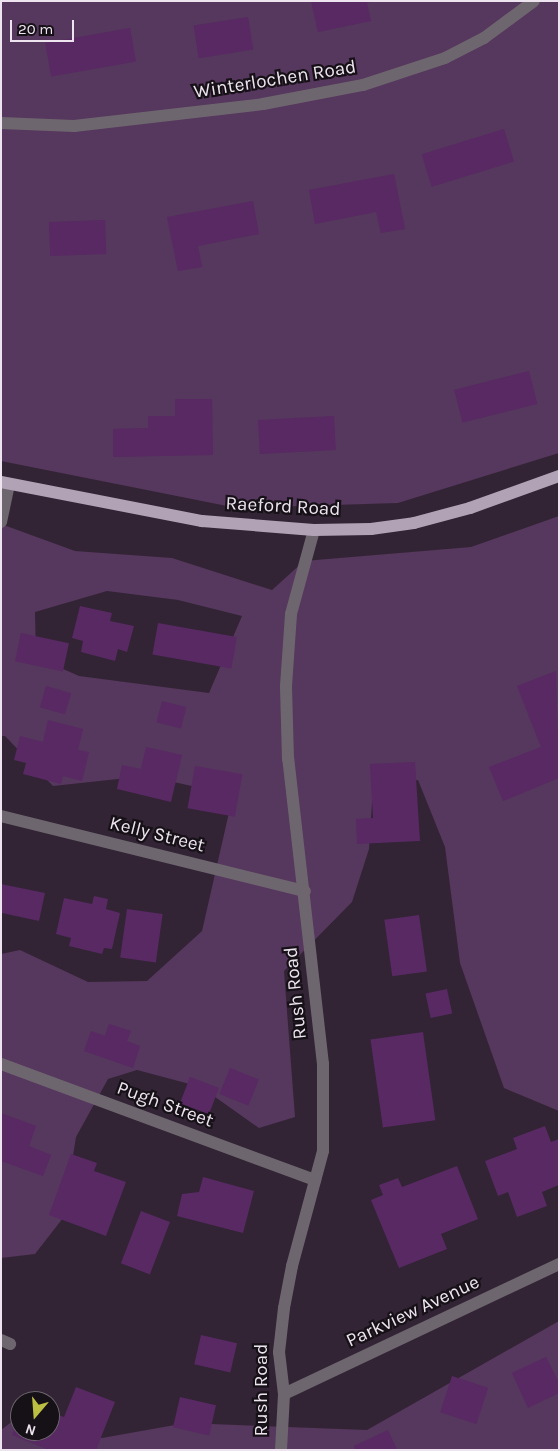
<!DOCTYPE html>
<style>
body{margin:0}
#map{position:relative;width:560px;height:1451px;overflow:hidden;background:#322435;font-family:Karla,sans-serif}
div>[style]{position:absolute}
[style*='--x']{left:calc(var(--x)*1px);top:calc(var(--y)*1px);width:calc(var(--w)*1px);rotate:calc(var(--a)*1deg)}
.green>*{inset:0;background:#56375d}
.building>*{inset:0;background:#582963;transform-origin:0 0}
.minor>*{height:12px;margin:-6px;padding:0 6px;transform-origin:6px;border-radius:6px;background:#6e666f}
.major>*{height:12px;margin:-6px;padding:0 6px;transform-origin:6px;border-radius:6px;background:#b1a2b5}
span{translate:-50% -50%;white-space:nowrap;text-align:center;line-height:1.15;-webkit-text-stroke:4.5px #161017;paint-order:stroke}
.street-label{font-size:19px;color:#ede4ef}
.frame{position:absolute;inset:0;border:2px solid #ede4ef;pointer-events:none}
.north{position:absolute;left:10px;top:1391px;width:50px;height:50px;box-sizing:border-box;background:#161017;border:1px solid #6c656d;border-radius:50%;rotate:198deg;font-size:14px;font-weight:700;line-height:20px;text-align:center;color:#ede4ef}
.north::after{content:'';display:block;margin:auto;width:18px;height:22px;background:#bdbf43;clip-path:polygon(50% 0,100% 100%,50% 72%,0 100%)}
.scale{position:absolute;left:10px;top:20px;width:64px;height:22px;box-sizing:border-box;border:2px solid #ede4ef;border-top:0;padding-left:6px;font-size:15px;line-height:18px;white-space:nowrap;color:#ede4ef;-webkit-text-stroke:4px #161017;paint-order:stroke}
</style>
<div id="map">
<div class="green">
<div style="clip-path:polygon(1px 1px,559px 1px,559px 453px,398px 503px,237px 508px,1px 461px)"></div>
<div style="clip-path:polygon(evenodd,559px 516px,559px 1111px,504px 1088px,460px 963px,445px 847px,418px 780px,373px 788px,369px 849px,352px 902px,284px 971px,295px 1117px,259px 1128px,201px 1087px,137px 1070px,108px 1079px,76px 1137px,63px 1218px,35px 1254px,1px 1258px,1px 954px,20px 950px,88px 982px,147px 981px,202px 931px,233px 795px,146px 776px,53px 786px,5px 736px,1px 736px,1px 524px,75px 551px,172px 558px,272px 590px,304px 561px,471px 547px,559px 516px,107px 591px,178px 600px,242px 616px,209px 693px,79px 676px,36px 657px,35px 612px,107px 591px)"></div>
<div style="clip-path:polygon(559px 1321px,559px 1450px,1px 1450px,1px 1430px,14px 1420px,20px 1421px,20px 1431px,50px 1431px,50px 1427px,102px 1438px,186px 1423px,367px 1430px)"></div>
</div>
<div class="building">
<div style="clip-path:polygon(311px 1px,372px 1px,367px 3px,371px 21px,318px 32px)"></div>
<div style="left:248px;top:17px;width:33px;height:55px;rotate:81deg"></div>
<div style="left:130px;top:28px;width:34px;height:86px;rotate:80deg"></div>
<div style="left:504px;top:129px;width:34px;height:86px;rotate:73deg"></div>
<div style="clip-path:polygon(394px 174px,405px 229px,381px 233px,376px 212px,315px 224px,309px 190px)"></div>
<div style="clip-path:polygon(253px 201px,259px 234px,198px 246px,202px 267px,178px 271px,167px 217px)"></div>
<div style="left:105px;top:220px;width:34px;height:56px;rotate:88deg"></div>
<div style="left:529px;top:371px;width:34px;height:77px;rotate:76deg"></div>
<div style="clip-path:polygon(175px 399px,212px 399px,213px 455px,113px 457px,113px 429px,148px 428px,148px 416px,175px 416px)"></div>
<div style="left:334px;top:416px;width:34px;height:76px;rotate:87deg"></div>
<div style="clip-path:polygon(80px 606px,112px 613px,110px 621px,134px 626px,127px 652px,118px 649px,115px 661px,81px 652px,83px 641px,72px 638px)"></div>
<div style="left:158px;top:623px;width:80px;height:32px;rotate:10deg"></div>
<div style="left:21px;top:633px;width:49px;height:29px;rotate:12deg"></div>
<div style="clip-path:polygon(556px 671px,559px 778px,503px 801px,489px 767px,541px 747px,517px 686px)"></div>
<div style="left:46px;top:686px;width:26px;height:22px;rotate:16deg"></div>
<div style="left:162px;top:701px;width:25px;height:22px;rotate:14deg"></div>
<div style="clip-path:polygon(48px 720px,83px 729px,78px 750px,89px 752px,82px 781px,63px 776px,61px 784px,23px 774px,26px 763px,14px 760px,20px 736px,43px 742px)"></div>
<div style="clip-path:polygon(146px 747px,182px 755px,171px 802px,117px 789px,122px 765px,141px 769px)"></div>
<div style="clip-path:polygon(415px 762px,420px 841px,357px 844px,356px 819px,373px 818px,370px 764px)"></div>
<div style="left:195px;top:766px;width:48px;height:43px;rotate:10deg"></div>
<div style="clip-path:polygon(1px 884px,45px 893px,39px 921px,2px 913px)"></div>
<div style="clip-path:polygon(94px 896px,108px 899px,106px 909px,120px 913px,112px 949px,104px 948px,102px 954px,69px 946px,71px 938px,56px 934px,64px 898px,92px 904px)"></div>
<div style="left:127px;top:909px;width:36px;height:49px;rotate:8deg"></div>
<div style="left:419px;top:915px;width:57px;height:35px;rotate:82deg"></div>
<div style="left:447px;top:989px;width:25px;height:22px;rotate:78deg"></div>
<div style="clip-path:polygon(109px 1024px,131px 1031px,127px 1041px,140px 1046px,133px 1068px,84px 1051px,91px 1031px,105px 1036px)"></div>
<div style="left:423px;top:1032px;width:89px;height:53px;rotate:82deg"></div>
<div style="left:230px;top:1068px;width:31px;height:28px;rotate:22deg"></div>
<div style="left:190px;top:1077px;width:31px;height:28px;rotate:21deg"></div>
<div style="clip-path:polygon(1px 1113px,36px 1126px,29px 1146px,51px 1155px,43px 1176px,1px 1161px)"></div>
<div style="clip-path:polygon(545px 1126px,551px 1142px,559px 1139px,559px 1185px,542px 1192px,547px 1206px,517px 1217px,508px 1192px,498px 1196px,485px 1161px,517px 1149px,513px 1138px)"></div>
<div style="clip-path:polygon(71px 1154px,97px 1163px,94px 1171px,126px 1182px,106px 1236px,49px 1215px)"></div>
<div style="clip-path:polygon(457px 1166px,478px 1219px,441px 1234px,447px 1249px,399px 1268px,371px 1200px,383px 1195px,379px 1185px,398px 1178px,402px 1187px)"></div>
<div style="clip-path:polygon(203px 1177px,254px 1191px,243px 1233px,177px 1216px,182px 1194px,199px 1192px)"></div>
<div style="left:141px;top:1211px;width:31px;height:56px;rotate:21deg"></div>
<div style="left:201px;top:1335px;width:37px;height:30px;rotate:13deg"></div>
<div style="clip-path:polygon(546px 1357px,559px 1383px,559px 1393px,528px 1408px,512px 1373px)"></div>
<div style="left:452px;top:1376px;width:38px;height:38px;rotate:18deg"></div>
<div style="clip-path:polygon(76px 1387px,115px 1402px,96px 1450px,49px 1450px,12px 1435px,20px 1415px,20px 1431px,50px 1431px,50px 1412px,64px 1417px)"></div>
<div style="left:180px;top:1397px;width:37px;height:31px;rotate:13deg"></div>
<div style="clip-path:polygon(388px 1430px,397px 1450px,355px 1450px,354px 1446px)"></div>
</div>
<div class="minor">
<div style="--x:1;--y:123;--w:73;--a:2.4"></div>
<div style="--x:74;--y:126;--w:190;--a:-6.6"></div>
<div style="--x:263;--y:104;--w:102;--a:-10.8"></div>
<div style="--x:363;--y:85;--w:86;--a:-18.2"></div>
<div style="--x:445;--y:58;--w:44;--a:-27.1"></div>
<div style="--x:484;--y:38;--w:62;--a:-36.5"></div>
<div style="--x:1;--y:522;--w:39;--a:-78"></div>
<div style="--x:1;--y:816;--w:313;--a:13.9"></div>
<div style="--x:1;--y:1064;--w:335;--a:20.3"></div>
<div style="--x:1;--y:1340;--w:10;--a:24"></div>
<div style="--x:284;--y:1394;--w:304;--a:-25.3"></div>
<div style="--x:281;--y:1450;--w:56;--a:-86.9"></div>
<div style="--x:284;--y:1394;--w:42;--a:-96.8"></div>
<div style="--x:279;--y:1352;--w:44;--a:-83.5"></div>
<div style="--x:284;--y:1308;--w:43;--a:-79.2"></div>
<div style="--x:292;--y:1266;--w:119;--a:-74.9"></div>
<div style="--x:323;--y:1151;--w:87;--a:-90"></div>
<div style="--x:323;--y:1064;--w:307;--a:-96.5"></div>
<div style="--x:288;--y:759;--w:73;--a:-91.6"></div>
<div style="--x:286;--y:686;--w:72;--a:-86"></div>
<div style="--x:291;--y:614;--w:87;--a:-74.7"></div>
</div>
<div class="major">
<div style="--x:1;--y:482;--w:205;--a:11"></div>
<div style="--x:202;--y:521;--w:112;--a:4.6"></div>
<div style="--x:314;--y:530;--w:57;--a:-1"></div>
<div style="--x:371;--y:529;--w:43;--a:-7.9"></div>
<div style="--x:414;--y:523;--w:58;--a:-15"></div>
<div style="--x:470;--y:508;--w:95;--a:-19.8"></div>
</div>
<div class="street-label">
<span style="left:275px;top:80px;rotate:-9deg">Winterlochen Road</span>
<span style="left:283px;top:507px;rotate:3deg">Raeford Road</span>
<span style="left:157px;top:835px;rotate:14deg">Kelly Street</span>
<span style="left:296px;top:993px;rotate:-96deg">Rush Road</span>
<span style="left:165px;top:1105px;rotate:20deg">Pugh Street</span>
<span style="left:413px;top:1312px;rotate:-25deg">Parkview Avenue</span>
<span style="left:262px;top:1390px;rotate:-90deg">Rush Road</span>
</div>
<div class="frame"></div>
<div class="north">N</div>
<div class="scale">20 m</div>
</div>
